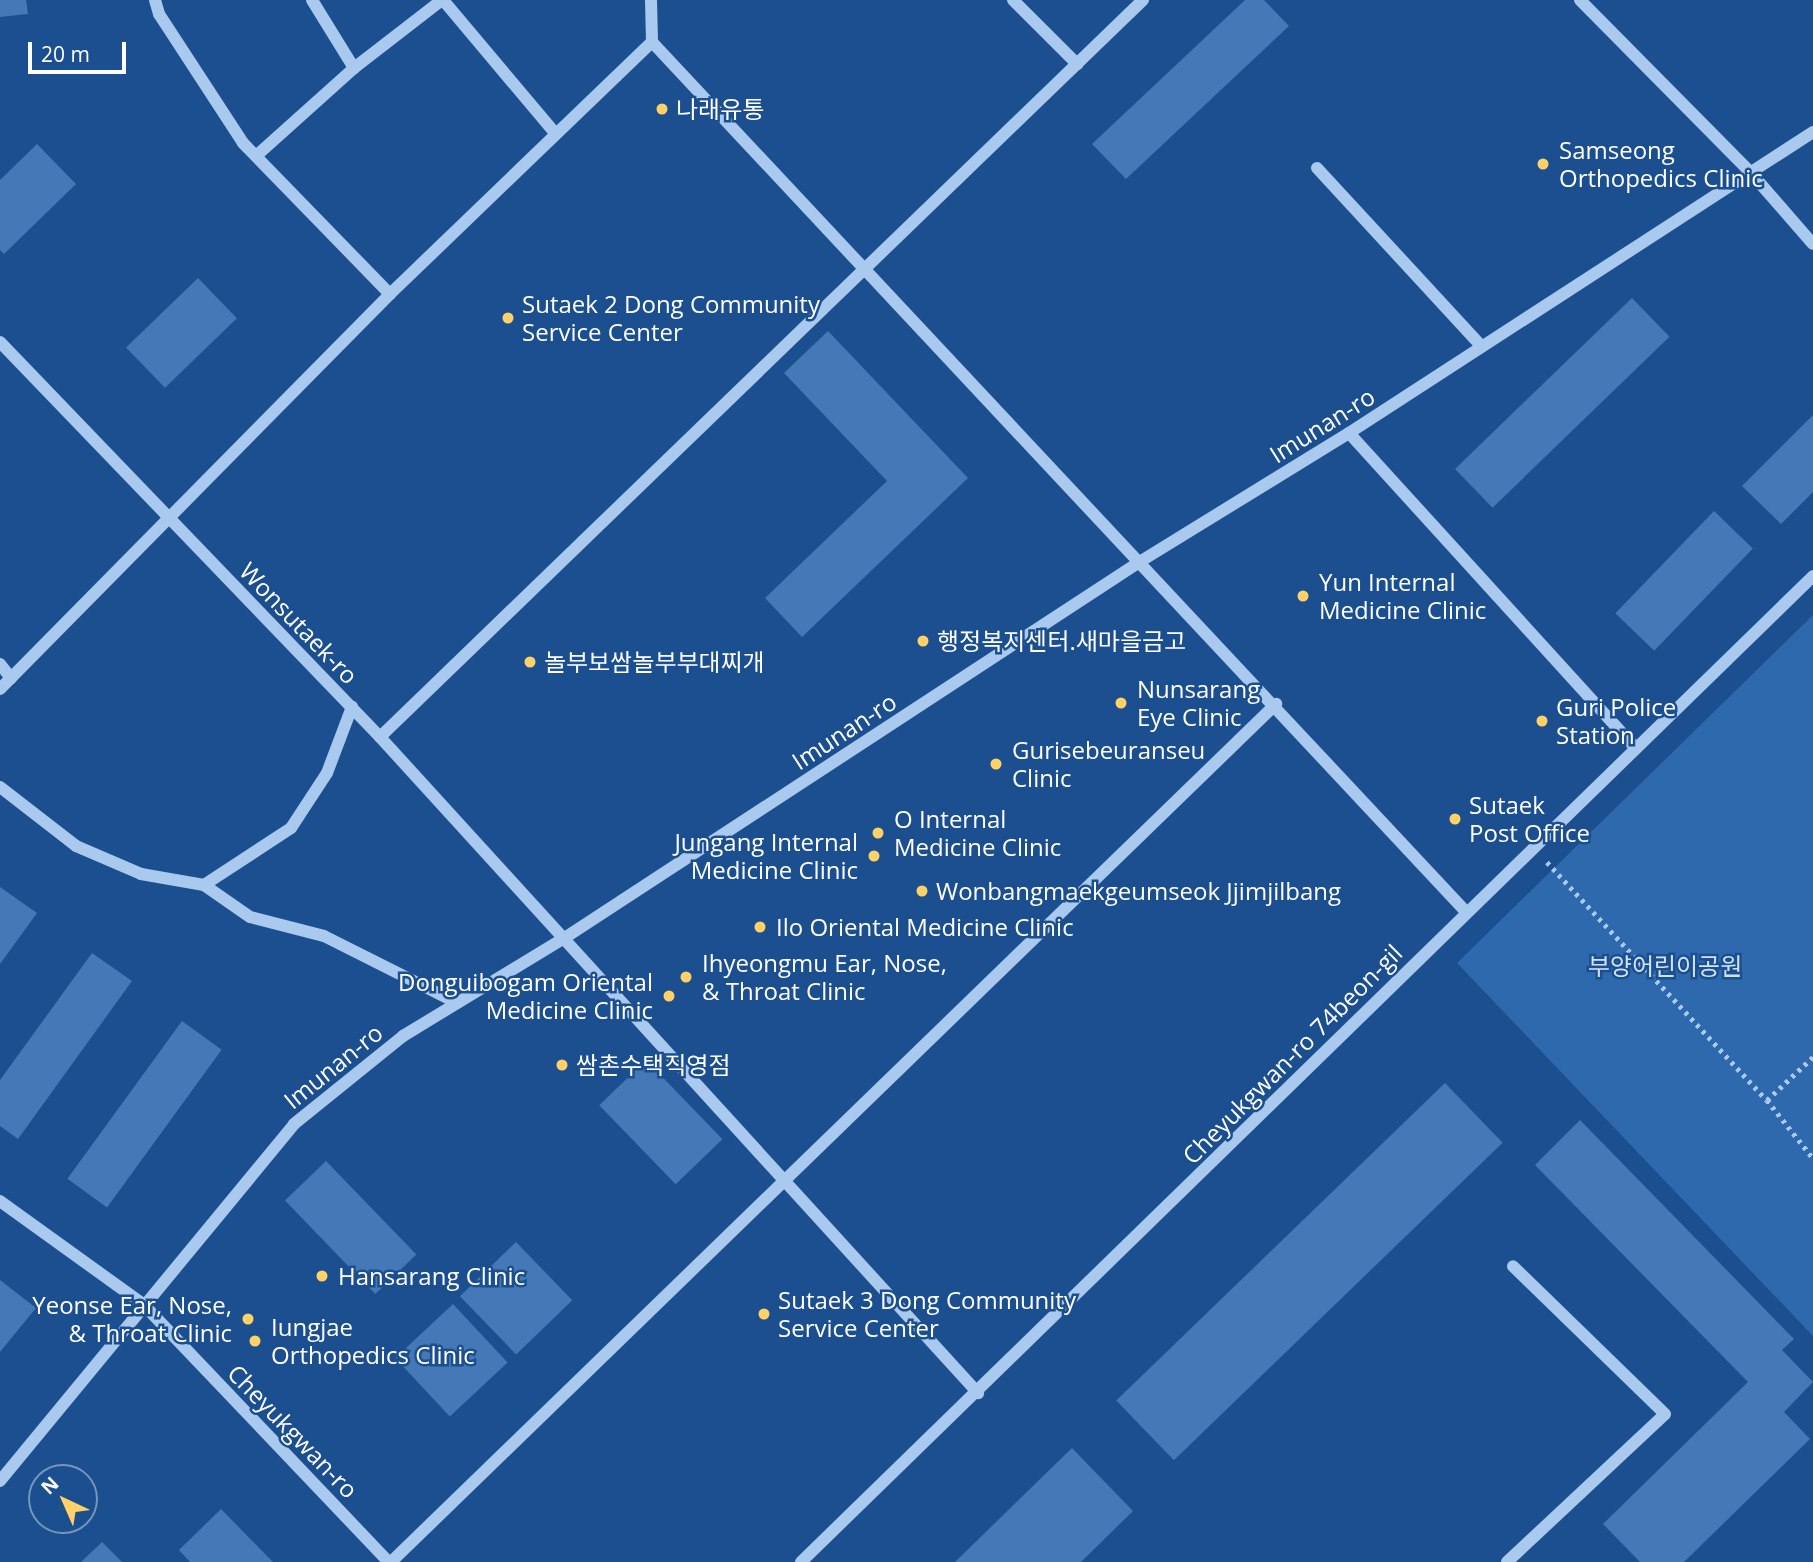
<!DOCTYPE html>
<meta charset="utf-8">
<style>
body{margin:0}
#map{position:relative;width:1813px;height:1562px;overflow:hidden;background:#1b4f8f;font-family:"Open Sans","Noto Sans KR",sans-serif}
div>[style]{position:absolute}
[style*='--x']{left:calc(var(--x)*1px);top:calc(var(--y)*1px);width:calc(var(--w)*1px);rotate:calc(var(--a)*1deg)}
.green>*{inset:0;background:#2e69ad}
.building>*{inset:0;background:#4478b7;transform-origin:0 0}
.path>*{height:4.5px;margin-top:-2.25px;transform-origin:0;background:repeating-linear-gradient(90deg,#a9c9ee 0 3.5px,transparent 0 8.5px)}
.minor>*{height:12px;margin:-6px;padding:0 6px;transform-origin:6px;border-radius:6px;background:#a9c9ee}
.dots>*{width:19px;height:19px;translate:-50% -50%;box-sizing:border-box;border:4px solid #1b4f8f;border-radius:50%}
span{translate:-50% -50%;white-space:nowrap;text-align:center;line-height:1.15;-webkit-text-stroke:5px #1b4f8f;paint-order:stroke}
.poi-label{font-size:24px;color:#fff}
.left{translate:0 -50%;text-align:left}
.right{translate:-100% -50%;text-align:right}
.street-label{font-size:24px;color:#fff}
.park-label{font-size:24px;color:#cfe3fa}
.north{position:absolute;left:28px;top:1464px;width:70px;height:70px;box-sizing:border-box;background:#1b4f8f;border:2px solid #7695bc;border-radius:50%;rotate:316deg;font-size:19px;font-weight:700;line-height:28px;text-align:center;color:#fff}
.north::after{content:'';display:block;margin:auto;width:24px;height:32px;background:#ffd166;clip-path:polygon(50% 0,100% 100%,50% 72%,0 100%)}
.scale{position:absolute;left:28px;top:42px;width:98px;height:32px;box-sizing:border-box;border:4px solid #fff;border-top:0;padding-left:9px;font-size:21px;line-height:24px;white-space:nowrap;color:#fff;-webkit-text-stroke:5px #1b4f8f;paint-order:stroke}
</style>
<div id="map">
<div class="green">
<div style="clip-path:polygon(1813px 615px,1813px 1336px,1457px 963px)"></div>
</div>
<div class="building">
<div style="clip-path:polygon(0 0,26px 0,28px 14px,0 17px)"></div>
<div style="clip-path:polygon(1245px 0,1264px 0,1289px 26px,1126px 179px,1092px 144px)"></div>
<div style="clip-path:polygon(37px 144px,76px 184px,4px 254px,0 250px,0 180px)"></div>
<div style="left:198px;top:278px;width:56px;height:100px;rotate:46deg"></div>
<div style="left:1632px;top:298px;width:54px;height:246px;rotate:46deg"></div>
<div style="clip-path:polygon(828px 331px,968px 478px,802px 637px,765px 598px,887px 481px,784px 373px)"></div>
<div style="clip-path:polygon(1813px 415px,1813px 492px,1781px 524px,1742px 486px)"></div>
<div style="left:1714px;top:511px;width:54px;height:142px;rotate:44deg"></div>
<div style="clip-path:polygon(0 887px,37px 913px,0 964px)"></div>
<div style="clip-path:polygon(92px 953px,132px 981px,18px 1139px,0 1126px,0 1080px)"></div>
<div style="left:182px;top:1021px;width:49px;height:195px;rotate:36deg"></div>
<div style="left:646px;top:1060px;width:110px;height:65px;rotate:46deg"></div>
<div style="left:1445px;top:1083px;width:83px;height:457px;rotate:46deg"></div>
<div style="clip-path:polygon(1580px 1120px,1794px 1339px,1782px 1350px,1813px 1382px,1784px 1412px,1810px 1439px,1684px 1562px,1640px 1562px,1603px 1524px,1748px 1382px,1535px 1165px)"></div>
<div style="left:326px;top:1161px;width:130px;height:57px;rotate:46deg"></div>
<div style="left:516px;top:1242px;width:81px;height:78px;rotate:46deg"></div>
<div style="clip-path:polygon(0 1280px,36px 1308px,0 1352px)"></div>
<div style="left:453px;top:1304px;width:80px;height:79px;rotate:47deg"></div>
<div style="clip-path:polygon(1072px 1448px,1133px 1511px,1081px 1562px,955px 1562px)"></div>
<div style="clip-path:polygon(221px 1509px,273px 1562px,190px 1562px,179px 1550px)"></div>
<div style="clip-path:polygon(102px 1542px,122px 1562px,81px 1562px)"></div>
</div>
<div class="path">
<div style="--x:1547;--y:862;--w:324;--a:47.3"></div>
<div style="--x:1767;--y:1100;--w:74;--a:51.6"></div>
<div style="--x:1767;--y:1100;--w:63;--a:-43.1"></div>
</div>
<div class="minor">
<div style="--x:155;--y:0;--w:15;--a:74"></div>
<div style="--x:159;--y:14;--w:154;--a:56.9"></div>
<div style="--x:243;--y:143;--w:211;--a:45.8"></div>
<div style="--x:312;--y:0;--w:80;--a:58.3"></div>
<div style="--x:354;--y:68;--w:111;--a:-37.7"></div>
<div style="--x:443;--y:0;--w:175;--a:49.9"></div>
<div style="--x:651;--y:0;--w:42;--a:88.6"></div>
<div style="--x:652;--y:42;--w:1191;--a:46.9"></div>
<div style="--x:1013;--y:0;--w:91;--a:45"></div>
<div style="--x:1580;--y:0;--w:243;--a:45.3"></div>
<div style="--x:1751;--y:173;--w:94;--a:48.9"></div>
<div style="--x:256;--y:156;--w:132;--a:-41.9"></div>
<div style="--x:1317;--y:168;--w:243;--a:47.3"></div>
<div style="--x:0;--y:342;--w:548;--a:46.11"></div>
<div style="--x:380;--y:737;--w:888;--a:47.65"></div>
<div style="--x:1349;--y:433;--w:425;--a:47.7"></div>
<div style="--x:0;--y:664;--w:18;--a:52"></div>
<div style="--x:0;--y:689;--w:555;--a:-45.36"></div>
<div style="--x:390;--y:294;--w:364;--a:-43.9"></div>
<div style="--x:380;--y:737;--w:1061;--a:-44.01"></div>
<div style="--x:0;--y:787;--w:96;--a:37.8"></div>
<div style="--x:76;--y:846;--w:71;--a:23.3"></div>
<div style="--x:141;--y:874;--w:64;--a:9.9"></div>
<div style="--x:204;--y:885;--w:56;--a:34.8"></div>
<div style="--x:250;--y:917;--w:76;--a:14.4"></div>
<div style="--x:324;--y:936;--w:149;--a:26.7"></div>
<div style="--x:204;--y:885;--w:104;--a:-33.2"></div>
<div style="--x:291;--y:828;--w:66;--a:-56.8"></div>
<div style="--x:327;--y:773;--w:71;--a:-69.3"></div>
<div style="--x:0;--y:1201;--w:176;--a:35.8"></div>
<div style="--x:143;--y:1304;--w:356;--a:46.4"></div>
<div style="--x:0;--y:1481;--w:462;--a:-50.5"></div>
<div style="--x:294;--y:1124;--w:140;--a:-38.9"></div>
<div style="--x:403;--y:1036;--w:191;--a:-31.3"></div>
<div style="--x:566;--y:937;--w:687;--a:-33.18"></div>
<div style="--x:1141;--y:561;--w:244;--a:-31.6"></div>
<div style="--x:1349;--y:433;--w:553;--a:-32.97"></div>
<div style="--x:391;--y:1562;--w:1233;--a:-44.11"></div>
<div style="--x:801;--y:1562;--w:1413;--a:-44.25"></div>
<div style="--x:1507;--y:1562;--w:216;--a:-43.1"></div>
<div style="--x:1665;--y:1414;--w:212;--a:-135.8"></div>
</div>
<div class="dots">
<div style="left:662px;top:109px;background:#ffd166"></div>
<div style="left:1543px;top:164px;background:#ffd166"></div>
<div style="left:508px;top:318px;background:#ffd166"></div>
<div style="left:1303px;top:596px;background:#ffd166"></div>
<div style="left:923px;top:641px;background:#ffd166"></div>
<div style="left:530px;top:662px;background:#ffd166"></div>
<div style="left:1121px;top:703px;background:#ffd166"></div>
<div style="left:1542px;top:721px;background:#ffd166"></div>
<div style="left:996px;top:764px;background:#ffd166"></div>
<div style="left:1455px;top:819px;background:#ffd166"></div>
<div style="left:878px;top:833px;background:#ffd166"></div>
<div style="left:874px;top:856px;background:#ffd166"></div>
<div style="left:922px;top:891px;background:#ffd166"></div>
<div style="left:760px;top:927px;background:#ffd166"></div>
<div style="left:686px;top:977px;background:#ffd166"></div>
<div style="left:669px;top:996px;background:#ffd166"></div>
<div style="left:562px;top:1065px;background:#ffd166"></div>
<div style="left:322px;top:1276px;background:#ffd166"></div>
<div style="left:764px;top:1314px;background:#ffd166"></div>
<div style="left:248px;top:1319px;background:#ffd166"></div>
<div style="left:255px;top:1341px;background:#ffd166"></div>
</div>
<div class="poi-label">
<span class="left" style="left:676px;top:109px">나래유통</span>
<span class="left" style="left:1559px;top:164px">Samseong<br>Orthopedics Clinic</span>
<span class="left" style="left:522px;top:318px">Sutaek 2 Dong Community<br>Service Center</span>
<span class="left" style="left:1319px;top:596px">Yun Internal<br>Medicine Clinic</span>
<span class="left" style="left:937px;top:641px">행정복지센터.새마을금고</span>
<span class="left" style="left:544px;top:662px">놀부보쌈놀부부대찌개</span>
<span class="left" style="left:1137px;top:703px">Nunsarang<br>Eye Clinic</span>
<span class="left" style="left:1556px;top:721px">Guri Police<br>Station</span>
<span class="left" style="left:1012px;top:764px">Gurisebeuranseu<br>Clinic</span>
<span class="left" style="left:1469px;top:819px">Sutaek<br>Post Office</span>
<span class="left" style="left:894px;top:833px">O Internal<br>Medicine Clinic</span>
<span class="right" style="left:858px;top:856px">Jungang Internal<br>Medicine Clinic</span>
<span class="left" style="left:936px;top:891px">Wonbangmaekgeumseok Jjimjilbang</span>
<span class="left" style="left:776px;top:927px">Ilo Oriental Medicine Clinic</span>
<span class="left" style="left:702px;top:977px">Ihyeongmu Ear, Nose,<br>&amp; Throat Clinic</span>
<span class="right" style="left:653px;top:996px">Donguibogam Oriental<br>Medicine Clinic</span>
<span class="left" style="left:576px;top:1065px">쌈촌수택직영점</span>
<span class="left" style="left:338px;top:1276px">Hansarang Clinic</span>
<span class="left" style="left:778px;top:1314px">Sutaek 3 Dong Community<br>Service Center</span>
<span class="right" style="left:232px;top:1319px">Yeonse Ear, Nose,<br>&amp; Throat Clinic</span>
<span class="left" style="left:271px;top:1341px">Iungjae<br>Orthopedics Clinic</span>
</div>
<div class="street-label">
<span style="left:1322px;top:425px;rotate:-32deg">Imunan-ro</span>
<span style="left:299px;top:623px;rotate:46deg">Wonsutaek-ro</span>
<span style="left:844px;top:731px;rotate:-33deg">Imunan-ro</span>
<span style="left:1292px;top:1054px;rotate:-45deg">Cheyukgwan-ro 74beon-gil</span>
<span style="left:333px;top:1066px;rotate:-39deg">Imunan-ro</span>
<span style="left:293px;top:1431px;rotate:46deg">Cheyukgwan-ro</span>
</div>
<div class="park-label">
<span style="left:1665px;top:966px">부양어린이공원</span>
</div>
<div class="north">N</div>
<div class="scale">20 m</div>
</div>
